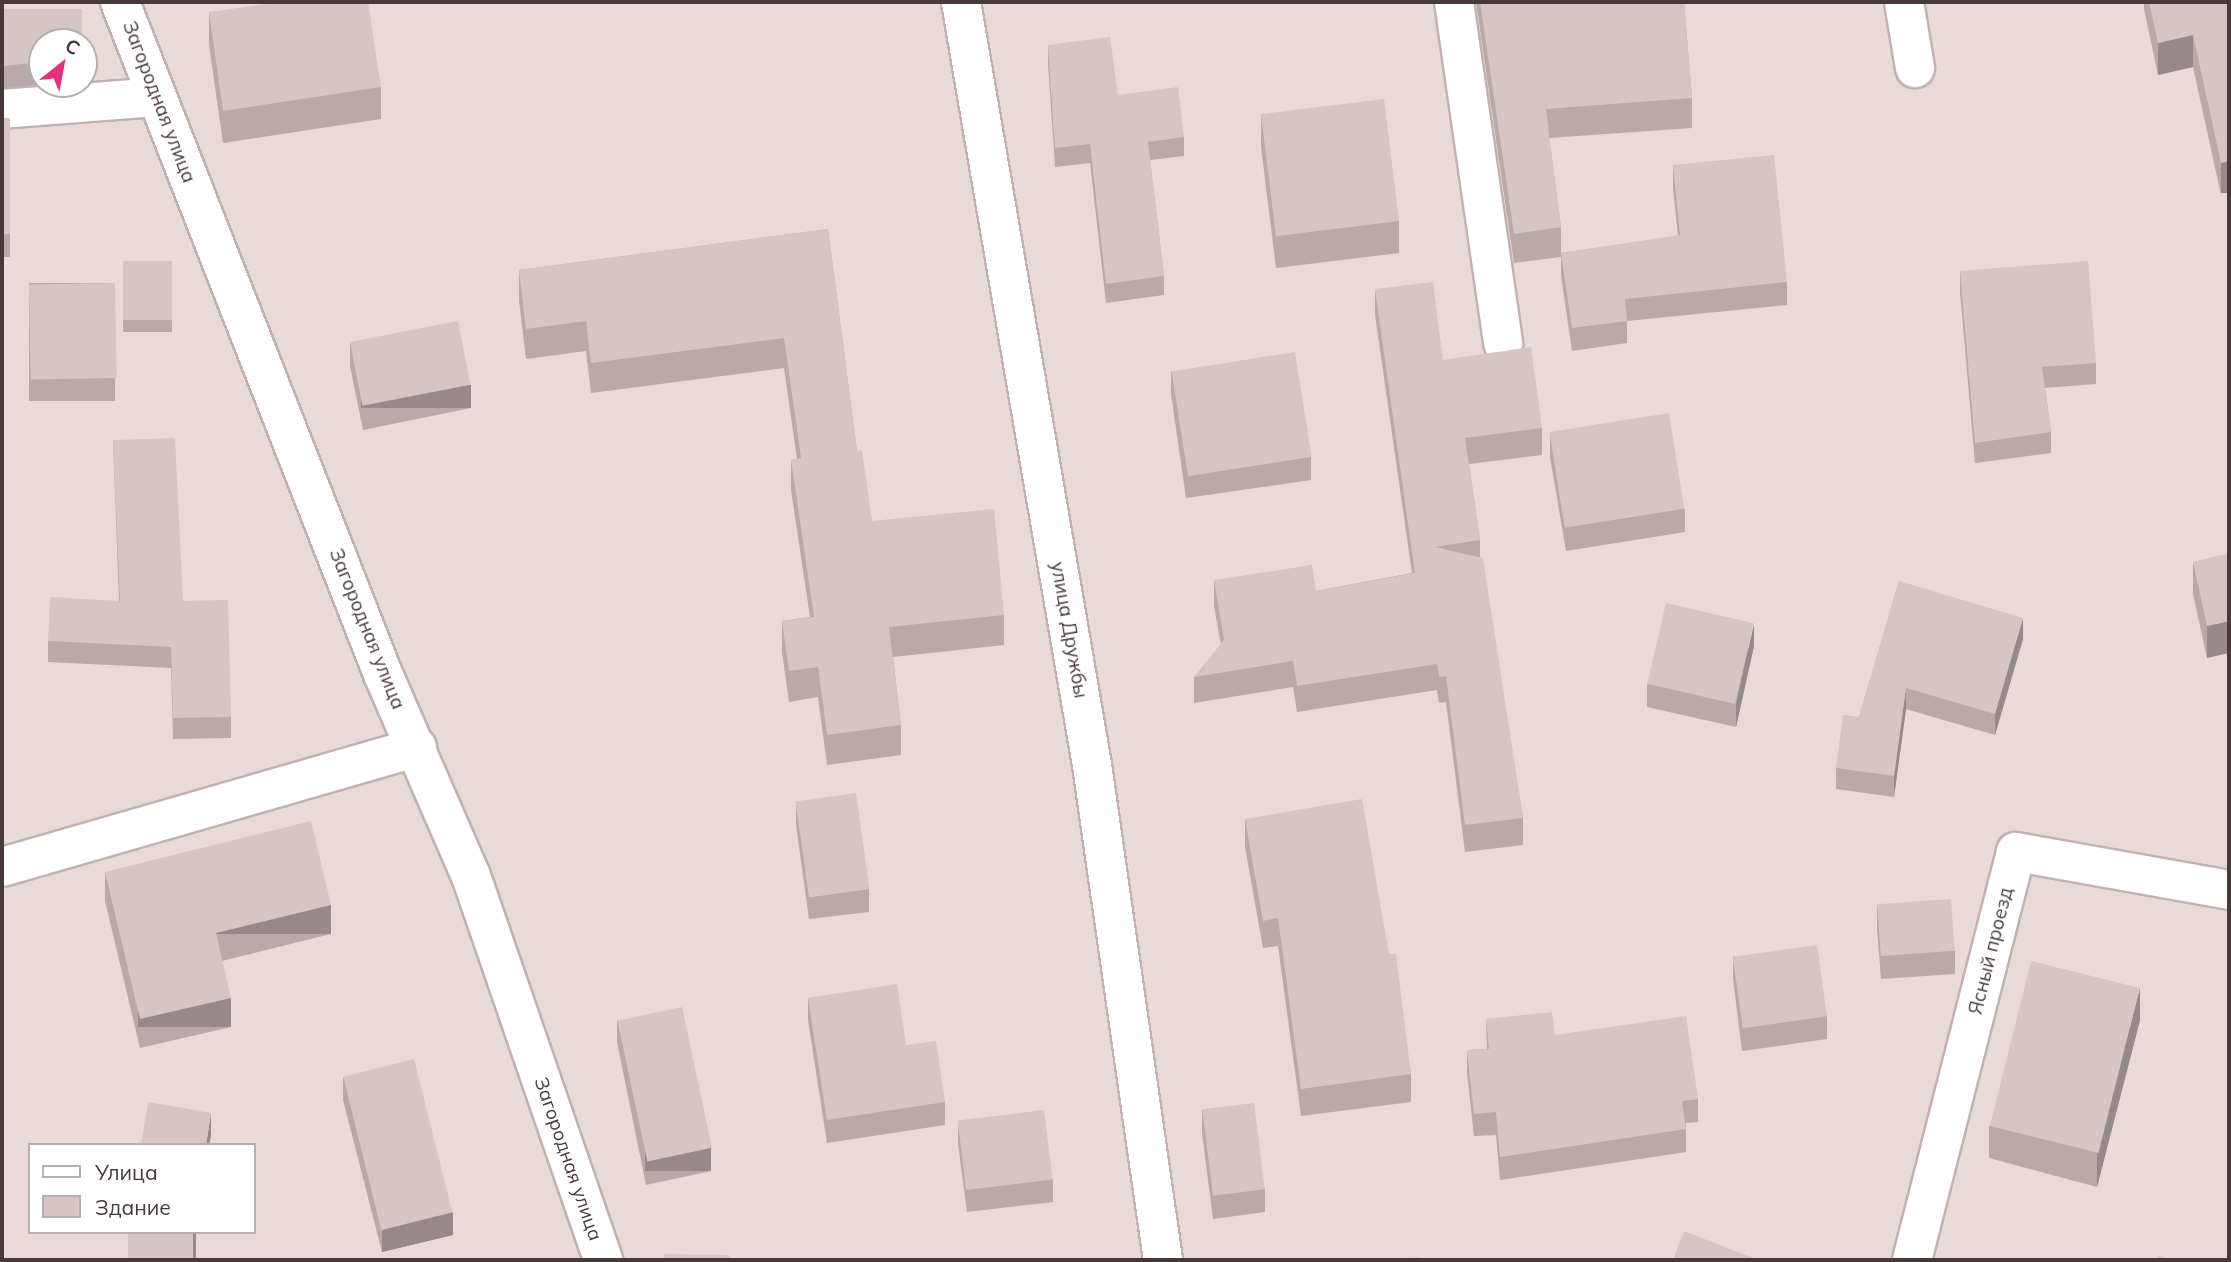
<!DOCTYPE html>
<meta charset="utf-8">
<style>
body{margin:0}
#map{position:relative;width:2231px;height:1262px;overflow:hidden;background:#f3ebea;font-family:Mulish,sans-serif}
div>[style]{position:absolute}
[style*='--x']{left:calc(var(--x)*1px);top:calc(var(--y)*1px);width:calc(var(--w)*1px);rotate:calc(var(--a)*1deg)}
.residential>*{inset:0;background:#e7dad9}
.roads{filter:drop-shadow(2px 0 #c1b2b1) drop-shadow(-2px 0 #c1b2b1) drop-shadow(0 2px #c1b2b1) drop-shadow(0 -2px #c1b2b1)}
.minor>*{height:38px;margin:-19px;padding:0 19px;transform-origin:19px;border-radius:19px;background:#fff}
.wall>*{inset:0;background:#b9a9a9;transform-origin:0 0}
.shaded-wall>*{inset:0;background:#968989;transform-origin:0 0}
.building>*{inset:0;background:#d7c4c4;transform-origin:0 0}
span{translate:-50% -50%;white-space:nowrap;text-align:center;line-height:1.15;-webkit-text-stroke:7px #fff;paint-order:stroke}
.street-label{font-size:19px;color:#473939}
.frame{position:absolute;inset:0;border:4px solid #473939;pointer-events:none}
.legend{position:absolute;left:28px;top:1143px;width:228px;height:91px;box-sizing:border-box;background:#fff;border:2px solid #b5b0b0;margin:0;padding:9px 12px;list-style:none;font-size:21px;color:#473939}
.legend li{display:flex;align-items:center;gap:14px;height:35px}
.legend b{width:35px;border:2px solid #b5b0b0}
.north{position:absolute;left:28px;top:28px;width:70px;height:70px;box-sizing:border-box;background:#fff;border:2px solid #b5b0b0;border-radius:50%;rotate:31deg;font-size:19px;font-weight:700;line-height:28px;text-align:center;color:#473939}
.north::after{content:'';display:block;margin:auto;width:24px;height:32px;background:#e4317d;clip-path:polygon(50% 0,100% 100%,50% 72%,0 100%)}
</style>
<div id="map">
<div class="residential">
<div style="clip-path:polygon(evenodd,2px 2px,2229px 2px,2229px 1260px,2px 1260px,2px 2px,42px 42px,84px 42px,84px 84px,42px 84px,42px 42px,2px 2px,30px 1145px,254px 1145px,254px 1232px,30px 1232px,30px 1145px)"></div>
</div>
<div class="roads">
<div class="minor">
<div style="--x:120;--y:2;--w:722;--a:68.63"></div>
<div style="--x:383;--y:674;--w:220;--a:66.5"></div>
<div style="--x:471;--y:876;--w:406;--a:71"></div>
<div style="--x:961;--y:2;--w:774;--a:80.26"></div>
<div style="--x:1092;--y:765;--w:500;--a:81.84"></div>
<div style="--x:1454;--y:2;--w:345;--a:81.8"></div>
<div style="--x:1904;--y:2;--w:67;--a:80.5"></div>
<div style="--x:2;--y:109;--w:155;--a:-4.4"></div>
<div style="--x:2;--y:867;--w:432;--a:-16.1"></div>
<div style="--x:1912;--y:1260;--w:421;--a:-75.7"></div>
<div style="--x:2016;--y:852;--w:216;--a:10.1"></div>
</div>
</div>
<div class="wall">
<div style="clip-path:polygon(1476px 2px,1684px 2px,1692px 98px,1692px 128px,1549px 138px,1561px 227px,1561px 257px,1514px 263px)"></div>
<div style="clip-path:polygon(2144px 2px,2229px 2px,2221px 195px,2193px 67px,2158px 75px,2144px 9px)"></div>
<div style="clip-path:polygon(2px 9px,42px 42px,42px 84px,49px 84px,2px 88px)"></div>
<div style="clip-path:polygon(209px 12px,381px 87px,381px 119px,223px 143px,209px 45px)"></div>
<div style="clip-path:polygon(1048px 45px,1118px 95px,1184px 137px,1184px 156px,1150px 160px,1164px 276px,1164px 295px,1106px 303px,1090px 163px,1055px 167px,1048px 64px)"></div>
<div style="clip-path:polygon(1261px 114px,1399px 221px,1399px 253px,1276px 268px,1261px 147px)"></div>
<div style="left:2px;top:118px;width:8px;height:139px"></div>
<div style="clip-path:polygon(1673px 165px,1787px 282px,1787px 305px,1627px 321px,1627px 343px,1572px 351px,1561px 276px,1561px 253px,1678px 236px,1673px 188px)"></div>
<div style="clip-path:polygon(828px 229px,857px 451px,872px 521px,1004px 615px,1004px 645px,893px 657px,901px 725px,901px 755px,827px 765px,818px 697px,789px 702px,782px 652px,782px 621px,810px 617px,791px 490px,791px 460px,797px 459px,784px 368px,591px 393px,586px 351px,526px 359px,519px 301px,519px 270px)"></div>
<div style="left:123px;top:261px;width:49px;height:71px"></div>
<div style="clip-path:polygon(1960px 271px,2096px 363px,2096px 384px,2045px 388px,2051px 432px,2051px 453px,1975px 463px,1960px 292px)"></div>
<div style="left:115px;top:283px;width:118px;height:86px;rotate:90deg"></div>
<div style="clip-path:polygon(1375px 289px,1443px 360px,1542px 428px,1542px 455px,1469px 464px,1480px 540px,1480px 558px,1523px 818px,1523px 845px,1465px 852px,1446px 702px,1439px 703px,1437px 690px,1297px 712px,1293px 687px,1194px 703px,1194px 677px,1221px 645px,1214px 606px,1214px 580px,1316px 591px,1412px 573px,1375px 315px)"></div>
<div style="clip-path:polygon(350px 343px,471px 408px,363px 430px,350px 366px)"></div>
<div style="clip-path:polygon(1171px 371px,1311px 457px,1311px 480px,1186px 498px,1171px 394px)"></div>
<div style="clip-path:polygon(1550px 434px,1685px 509px,1685px 532px,1566px 551px,1550px 457px)"></div>
<div style="clip-path:polygon(113px 440px,183px 601px,231px 717px,231px 738px,173px 739px,171px 668px,48px 662px,48px 641px,119px 601px)"></div>
<div style="clip-path:polygon(2229px 554px,2207px 658px,2193px 594px,2193px 562px)"></div>
<div style="clip-path:polygon(1899px 581px,2023px 639px,1995px 735px,1906px 709px,1894px 797px,1836px 789px,1836px 768px,1859px 717px)"></div>
<div style="clip-path:polygon(1754px 646px,1736px 727px,1647px 707px,1647px 684px)"></div>
<div style="clip-path:polygon(796px 802px,869px 889px,869px 912px,809px 919px,796px 825px)"></div>
<div style="clip-path:polygon(1245px 819px,1389px 954px,1411px 1074px,1411px 1102px,1301px 1116px,1278px 946px,1263px 948px,1245px 847px)"></div>
<div style="clip-path:polygon(105px 872px,331px 934px,222px 961px,231px 1027px,140px 1048px,105px 901px)"></div>
<div style="clip-path:polygon(1877px 905px,1955px 951px,1955px 974px,1881px 979px,1877px 928px)"></div>
<div style="clip-path:polygon(1733px 956px,1827px 1016px,1827px 1039px,1742px 1051px,1733px 979px)"></div>
<div style="clip-path:polygon(808px 998px,906px 1045px,945px 1102px,945px 1125px,827px 1143px,808px 1020px)"></div>
<div style="clip-path:polygon(1486px 1019px,1555px 1035px,1698px 1099px,1698px 1122px,1686px 1123px,1686px 1152px,1500px 1180px,1496px 1135px,1474px 1136px,1467px 1073px,1467px 1050px,1487px 1049px)"></div>
<div style="clip-path:polygon(617px 1020px,711px 1171px,646px 1185px,617px 1042px)"></div>
<div style="clip-path:polygon(2140px 1020px,2097px 1187px,1989px 1158px,1989px 1126px)"></div>
<div style="clip-path:polygon(343px 1077px,453px 1235px,382px 1252px,343px 1100px)"></div>
<div style="clip-path:polygon(1202px 1110px,1265px 1189px,1265px 1212px,1213px 1219px,1202px 1133px)"></div>
<div style="clip-path:polygon(958px 1121px,1053px 1179px,1053px 1202px,967px 1212px,958px 1144px)"></div>
</div>
<div class="shaded-wall">
<div style="clip-path:polygon(2193px 35px,2193px 67px,2158px 75px,2158px 43px)"></div>
<div style="left:2229px;top:161px;width:32px;height:8px;rotate:90deg"></div>
<div style="left:471px;top:385px;width:23px;height:110px;rotate:90deg"></div>
<div style="clip-path:polygon(2023px 618px,2023px 639px,1995px 735px,1995px 714px)"></div>
<div style="clip-path:polygon(2229px 621px,2229px 653px,2207px 658px,2207px 626px)"></div>
<div style="clip-path:polygon(1754px 624px,1754px 646px,1736px 727px,1736px 704px)"></div>
<div style="clip-path:polygon(1906px 688px,1906px 709px,1894px 797px,1894px 776px)"></div>
<div style="left:331px;top:905px;width:29px;height:118px;rotate:90deg"></div>
<div style="clip-path:polygon(2140px 988px,2140px 1020px,2097px 1187px,2097px 1154px)"></div>
<div style="left:231px;top:998px;width:29px;height:93px;rotate:90deg"></div>
<div style="clip-path:polygon(211px 1113px,211px 1136px,209px 1145px,206px 1145px)"></div>
<div style="left:711px;top:1148px;width:23px;height:66px;rotate:90deg"></div>
<div style="clip-path:polygon(453px 1212px,453px 1235px,382px 1252px,382px 1230px)"></div>
<div style="left:193px;top:1232px;width:3px;height:28px"></div>
</div>
<div class="building">
<div style="clip-path:polygon(281px 2px,368px 2px,381px 87px,223px 111px,209px 12px)"></div>
<div style="clip-path:polygon(1480px 2px,1684px 2px,1692px 98px,1546px 109px,1561px 227px,1514px 234px)"></div>
<div style="clip-path:polygon(2149px 2px,2229px 2px,2229px 161px,2221px 163px,2193px 35px,2158px 43px)"></div>
<div style="clip-path:polygon(2px 9px,82px 9px,82px 42px,42px 42px,42px 62px,2px 66px)"></div>
<div style="clip-path:polygon(1110px 37px,1118px 95px,1178px 87px,1184px 137px,1148px 142px,1164px 276px,1106px 284px,1090px 144px,1055px 148px,1048px 45px)"></div>
<div style="left:1384px;top:99px;width:123px;height:124px;rotate:83deg"></div>
<div style="left:2px;top:118px;width:8px;height:116px"></div>
<div style="clip-path:polygon(1774px 155px,1787px 282px,1625px 299px,1627px 321px,1572px 328px,1561px 253px,1680px 235px,1673px 165px)"></div>
<div style="clip-path:polygon(828px 229px,857px 451px,862px 450px,872px 521px,994px 509px,1004px 615px,889px 627px,901px 725px,827px 735px,818px 667px,789px 671px,782px 621px,814px 617px,791px 460px,801px 458px,784px 338px,591px 363px,586px 321px,526px 329px,519px 270px)"></div>
<div style="left:123px;top:261px;width:49px;height:59px"></div>
<div style="clip-path:polygon(2088px 261px,2096px 363px,2042px 367px,2051px 432px,1975px 443px,1960px 271px)"></div>
<div style="clip-path:polygon(1433px 282px,1443px 360px,1531px 347px,1542px 428px,1465px 438px,1480px 540px,1435px 547px,1483px 558px,1523px 818px,1465px 825px,1446px 676px,1439px 677px,1437px 664px,1297px 686px,1293px 661px,1194px 677px,1224px 640px,1214px 580px,1312px 565px,1316px 591px,1415px 573px,1375px 289px)"></div>
<div style="left:115px;top:283px;width:95px;height:86px;rotate:89deg"></div>
<div style="left:458px;top:321px;width:65px;height:110px;rotate:79deg"></div>
<div style="left:1295px;top:352px;width:106px;height:125px;rotate:81deg"></div>
<div style="left:1669px;top:413px;width:97px;height:121px;rotate:81deg"></div>
<div style="clip-path:polygon(175px 438px,183px 601px,228px 600px,231px 717px,173px 718px,171px 647px,48px 641px,50px 597px,120px 601px,113px 440px)"></div>
<div style="clip-path:polygon(2229px 554px,2229px 621px,2207px 626px,2193px 562px)"></div>
<div style="clip-path:polygon(1899px 581px,2023px 618px,1995px 714px,1906px 688px,1894px 776px,1836px 768px,1843px 715px,1859px 717px)"></div>
<div style="left:1666px;top:603px;width:90px;height:83px;rotate:13deg"></div>
<div style="left:856px;top:793px;width:97px;height:61px;rotate:82deg"></div>
<div style="clip-path:polygon(1362px 799px,1389px 954px,1396px 954px,1411px 1074px,1301px 1089px,1278px 918px,1263px 921px,1245px 819px)"></div>
<div style="clip-path:polygon(311px 821px,331px 905px,216px 933px,231px 998px,140px 1019px,105px 872px)"></div>
<div style="left:1951px;top:899px;width:52px;height:74px;rotate:86deg"></div>
<div style="left:1817px;top:945px;width:72px;height:85px;rotate:82deg"></div>
<div style="left:2031px;top:961px;width:112px;height:170px;rotate:14deg"></div>
<div style="clip-path:polygon(897px 984px,906px 1045px,936px 1041px,945px 1102px,827px 1120px,808px 998px)"></div>
<div style="left:682px;top:1007px;width:144px;height:66px;rotate:78deg"></div>
<div style="clip-path:polygon(1552px 1012px,1555px 1035px,1686px 1016px,1698px 1099px,1682px 1101px,1686px 1129px,1500px 1157px,1496px 1112px,1474px 1114px,1467px 1050px,1489px 1049px,1486px 1019px)"></div>
<div style="left:414px;top:1059px;width:158px;height:73px;rotate:76deg"></div>
<div style="clip-path:polygon(148px 1102px,211px 1113px,206px 1145px,141px 1145px)"></div>
<div style="left:1254px;top:1103px;width:87px;height:52px;rotate:83deg"></div>
<div style="left:1044px;top:1110px;width:70px;height:87px;rotate:83deg"></div>
<div style="clip-path:polygon(1684px 1231px,1758px 1260px,1673px 1260px)"></div>
<div style="left:128px;top:1232px;width:65px;height:28px"></div>
<div style="clip-path:polygon(664px 1254px,729px 1255px,729px 1260px,664px 1260px)"></div>
<div style="clip-path:polygon(2158px 1256px,2174px 1260px,2157px 1260px)"></div>
<div style="clip-path:polygon(1420px 1257px,1420px 1260px,1391px 1260px)"></div>
</div>
<div class="street-label">
<span style="left:159px;top:102px;rotate:69deg">Загородная улица</span>
<span style="left:367px;top:629px;rotate:68deg">Загородная улица</span>
<span style="left:1069px;top:630px;rotate:80deg">улица Дружбы</span>
<span style="left:1991px;top:951px;rotate:-76deg">Ясный проезд</span>
<span style="left:568px;top:1159px;rotate:71deg">Загородная улица</span>
</div>
<div class="frame"></div>
<ul class="legend">
<li><b style="height:9px;background:#fff"></b>Улица</li>
<li><b style="height:19px;background:#d7c4c4"></b>Здание</li>
</ul>
<div class="north">С</div>
</div>
